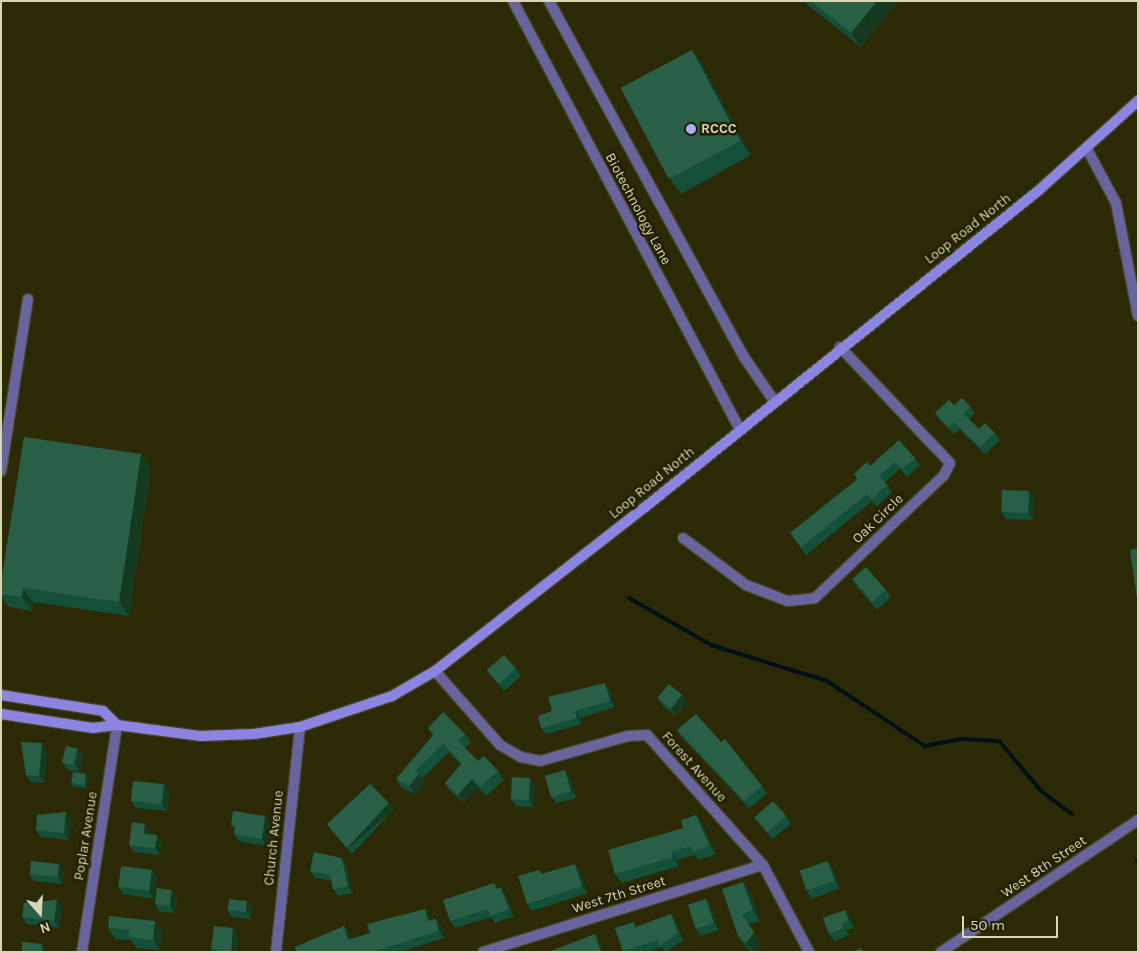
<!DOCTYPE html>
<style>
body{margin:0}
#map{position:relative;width:1139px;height:953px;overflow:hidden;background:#2c2a06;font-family:Karla,sans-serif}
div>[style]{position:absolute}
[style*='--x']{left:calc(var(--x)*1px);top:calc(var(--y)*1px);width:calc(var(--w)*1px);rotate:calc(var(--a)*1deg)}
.stream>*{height:4px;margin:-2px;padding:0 2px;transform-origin:2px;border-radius:2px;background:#011016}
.roads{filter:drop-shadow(1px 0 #474622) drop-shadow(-1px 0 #474622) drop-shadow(0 1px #474622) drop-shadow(0 -1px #474622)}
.minor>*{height:10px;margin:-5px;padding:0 5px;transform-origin:5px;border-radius:5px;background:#67649e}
.tertiary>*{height:10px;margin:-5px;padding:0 5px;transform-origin:5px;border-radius:5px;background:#67649e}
.secondary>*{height:10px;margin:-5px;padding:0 5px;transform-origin:5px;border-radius:5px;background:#8b84e1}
.wall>*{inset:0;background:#144f3a}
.shaded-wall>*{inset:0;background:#153a20;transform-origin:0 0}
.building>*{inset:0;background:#295e47;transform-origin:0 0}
.dots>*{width:14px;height:14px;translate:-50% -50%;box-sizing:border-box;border:2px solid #232000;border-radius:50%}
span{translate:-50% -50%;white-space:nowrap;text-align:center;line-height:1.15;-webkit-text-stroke:5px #232000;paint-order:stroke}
.poi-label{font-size:14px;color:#d7d6b5;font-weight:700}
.left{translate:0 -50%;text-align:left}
.street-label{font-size:14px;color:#d7d6b5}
.frame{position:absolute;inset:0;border:2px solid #d7d6b5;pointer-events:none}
.north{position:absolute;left:15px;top:888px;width:50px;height:50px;-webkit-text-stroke:4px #232000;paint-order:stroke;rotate:161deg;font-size:14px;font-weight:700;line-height:20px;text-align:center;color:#d7d6b5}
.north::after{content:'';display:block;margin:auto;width:18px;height:22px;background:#d7d6b5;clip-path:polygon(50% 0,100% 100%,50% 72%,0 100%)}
.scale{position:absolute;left:962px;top:916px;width:96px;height:22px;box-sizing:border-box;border:2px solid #d7d6b5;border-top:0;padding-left:6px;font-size:15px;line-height:18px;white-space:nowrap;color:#d7d6b5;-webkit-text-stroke:4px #232000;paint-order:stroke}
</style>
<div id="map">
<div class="stream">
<div style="--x:629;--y:598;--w:95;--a:29.8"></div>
<div style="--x:711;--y:645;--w:121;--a:17.2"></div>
<div style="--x:827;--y:681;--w:118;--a:33.6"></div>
<div style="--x:925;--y:746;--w:38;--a:-11"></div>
<div style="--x:962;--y:739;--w:37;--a:3"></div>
<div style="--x:999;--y:741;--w:65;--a:50"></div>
<div style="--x:1041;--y:791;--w:39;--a:37"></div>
<div style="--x:1137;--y:861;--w:1;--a:0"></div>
</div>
<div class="roads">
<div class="minor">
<div style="--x:1087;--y:149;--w:61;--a:61.8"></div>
<div style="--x:1116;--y:203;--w:115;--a:79"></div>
<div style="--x:1;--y:471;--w:174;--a:-81.1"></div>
<div style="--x:683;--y:538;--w:79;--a:36.7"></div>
<div style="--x:746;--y:585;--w:45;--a:20.9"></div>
<div style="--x:788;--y:601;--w:27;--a:-6"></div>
<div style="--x:815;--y:598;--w:178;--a:-43.6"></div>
<div style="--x:944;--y:475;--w:13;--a:-63"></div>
<div style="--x:950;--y:463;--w:160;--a:-133.5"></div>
<div style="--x:435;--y:671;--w:98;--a:48.7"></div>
<div style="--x:500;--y:745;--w:24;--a:30"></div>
<div style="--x:521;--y:757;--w:19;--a:12"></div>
<div style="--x:540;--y:761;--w:91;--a:-15.9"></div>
<div style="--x:628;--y:736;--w:19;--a:-3"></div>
<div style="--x:647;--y:735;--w:174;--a:48.3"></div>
<div style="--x:763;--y:865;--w:98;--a:62.1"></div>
<div style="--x:82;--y:952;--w:230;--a:-81.2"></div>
<div style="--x:276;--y:952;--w:226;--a:-83.9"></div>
<div style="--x:483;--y:952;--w:293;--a:-17.3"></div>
<div style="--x:941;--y:952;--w:237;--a:-33.8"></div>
</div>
<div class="tertiary">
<div style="--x:513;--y:1;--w:484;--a:62.1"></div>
<div style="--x:549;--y:1;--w:406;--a:61.3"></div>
<div style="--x:744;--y:357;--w:53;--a:55.7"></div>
</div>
<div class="secondary">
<div style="--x:1;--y:695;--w:103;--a:8.9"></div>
<div style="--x:103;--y:711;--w:20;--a:45"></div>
<div style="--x:1;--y:714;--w:93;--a:8.7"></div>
<div style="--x:93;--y:728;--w:24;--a:-7"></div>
<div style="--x:117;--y:725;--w:85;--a:7.5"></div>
<div style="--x:201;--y:736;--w:53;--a:-2.2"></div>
<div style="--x:254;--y:734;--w:47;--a:-8.7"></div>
<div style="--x:300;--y:727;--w:97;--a:-18.6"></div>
<div style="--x:392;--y:696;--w:50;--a:-30.2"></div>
<div style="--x:435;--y:671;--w:265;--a:-38"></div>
<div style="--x:644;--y:508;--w:506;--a:-38.82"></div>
<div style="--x:1038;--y:191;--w:135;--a:-42"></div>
</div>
</div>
<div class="wall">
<div style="clip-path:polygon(803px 1px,898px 1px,861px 47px)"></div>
<div style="clip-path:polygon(692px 50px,702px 64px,751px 155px,681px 194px,671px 180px)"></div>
<div style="clip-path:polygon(954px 405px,970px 406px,975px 414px,969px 419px,979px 429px,995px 433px,1000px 440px,985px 454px,959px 429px,954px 434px,940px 420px,935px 413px)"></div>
<div style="clip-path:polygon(141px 454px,151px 468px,129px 616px,33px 602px,32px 611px,9px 607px,1px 596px,1px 582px)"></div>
<div style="clip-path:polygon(915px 458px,920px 465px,907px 477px,900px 469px,885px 482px,892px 492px,877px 506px,872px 501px,806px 555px,790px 533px,857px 479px,854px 474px,870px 466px)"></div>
<div style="clip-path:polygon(1029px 491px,1034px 498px,1033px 520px,1006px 519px,1001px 512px)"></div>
<div style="clip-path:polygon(852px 579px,886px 590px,891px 597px,877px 610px,857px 587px)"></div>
<div style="clip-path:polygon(516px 669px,521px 676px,504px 691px,492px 677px,487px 670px)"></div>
<div style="clip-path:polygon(610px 690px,615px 707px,580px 718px,582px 724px,546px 734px,541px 728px,552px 711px)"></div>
<div style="clip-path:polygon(682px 695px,687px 702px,676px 716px,663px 706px,658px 698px)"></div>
<div style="clip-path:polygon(428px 728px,465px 734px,471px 742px,465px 748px,478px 761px,498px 771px,504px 780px,486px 796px,478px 787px,464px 803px,450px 791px,445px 783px,461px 765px,449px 752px,422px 779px,425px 783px,415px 794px,402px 788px,396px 779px,433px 736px)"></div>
<div style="clip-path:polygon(677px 730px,721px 742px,762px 786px,767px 794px,749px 808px,682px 737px)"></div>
<div style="clip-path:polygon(42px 743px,47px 751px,44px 783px,31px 782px,26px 775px)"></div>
<div style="clip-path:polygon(78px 749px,83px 756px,80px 772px,68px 770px,63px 763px)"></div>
<div style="clip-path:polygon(565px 770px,570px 778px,576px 798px,556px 803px,551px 796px)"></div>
<div style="clip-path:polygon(86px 774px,89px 777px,87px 788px,74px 787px,71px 783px)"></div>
<div style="clip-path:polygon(164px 784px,169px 791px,167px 811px,136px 808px,131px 801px)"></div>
<div style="clip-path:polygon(535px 785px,534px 807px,516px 806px,511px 799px)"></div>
<div style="clip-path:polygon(389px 803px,394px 809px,352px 854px,332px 831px,327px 824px)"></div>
<div style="clip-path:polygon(66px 812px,71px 819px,69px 840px,41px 837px,36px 830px)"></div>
<div style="clip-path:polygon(696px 815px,702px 823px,716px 854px,699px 860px,695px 855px,677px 860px,679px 866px,622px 883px,615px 874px,683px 828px)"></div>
<div style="clip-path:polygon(265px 816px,270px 823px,267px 846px,239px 841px,234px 834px,235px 830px,231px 825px)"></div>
<div style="clip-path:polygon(786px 816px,791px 824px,772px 839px,754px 817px)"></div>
<div style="clip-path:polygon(150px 831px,150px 835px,157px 835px,162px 843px,160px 855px,134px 852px,129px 845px)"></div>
<div style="clip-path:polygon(342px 858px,346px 865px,353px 893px,338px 896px,333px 889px,332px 881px,315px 878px,310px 871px)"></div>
<div style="clip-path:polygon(59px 864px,64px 871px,62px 884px,34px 881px,29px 874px)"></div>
<div style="clip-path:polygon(833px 868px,840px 888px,812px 899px,807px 892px)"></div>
<div style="clip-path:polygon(152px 870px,157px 878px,154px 899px,123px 894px,118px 887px)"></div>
<div style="clip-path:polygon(539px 870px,542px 874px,580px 871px,587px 893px,532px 911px,527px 904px)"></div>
<div style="clip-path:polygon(743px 882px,751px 893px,760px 921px,749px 924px,761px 944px,755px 952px,752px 952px,746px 947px,738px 936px)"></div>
<div style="clip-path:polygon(494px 883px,498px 889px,501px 888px,506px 895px,514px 916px,495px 923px,491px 917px,455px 928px,450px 921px)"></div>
<div style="clip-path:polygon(177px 897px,175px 913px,160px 912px,155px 904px)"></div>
<div style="clip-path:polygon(706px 899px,711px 906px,719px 930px,701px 936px,696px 929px)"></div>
<div style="clip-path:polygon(62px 907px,59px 928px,27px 924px,22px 917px)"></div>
<div style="clip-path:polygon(252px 908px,251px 919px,232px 917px,227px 910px)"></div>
<div style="clip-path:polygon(425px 909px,430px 917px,431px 920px,436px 919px,441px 926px,444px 938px,400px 952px,296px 952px,344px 926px,349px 933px,351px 939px,370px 933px)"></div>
<div style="clip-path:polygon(845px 910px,850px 917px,854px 928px,847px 930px,849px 935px,834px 941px,829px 934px)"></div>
<div style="clip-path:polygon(671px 914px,676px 921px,683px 940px,666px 952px,665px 952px,662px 947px,648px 952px,623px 952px,615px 928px,637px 927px)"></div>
<div style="clip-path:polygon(108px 928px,163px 931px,160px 950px,136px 948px,131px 940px,115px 939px)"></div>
<div style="clip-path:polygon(238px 935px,237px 952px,213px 952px,211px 949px)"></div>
</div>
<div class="shaded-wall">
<div style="clip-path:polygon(877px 1px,898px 1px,861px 47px,851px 33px)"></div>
<div style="clip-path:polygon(692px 50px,702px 64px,751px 155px,741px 141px)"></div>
<div style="clip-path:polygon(141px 454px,151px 468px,129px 616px,119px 602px)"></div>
<div style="clip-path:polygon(1029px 491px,1034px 498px,1033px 520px,1028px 513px)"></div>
<div style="clip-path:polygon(23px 588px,33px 602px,32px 611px,22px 597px)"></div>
<div style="clip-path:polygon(605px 683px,610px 690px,615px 707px,610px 701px)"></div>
<div style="clip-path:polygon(682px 695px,687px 702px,676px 716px,671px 709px)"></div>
<div style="clip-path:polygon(575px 711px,580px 718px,582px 724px,577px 718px)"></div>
<div style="clip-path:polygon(1px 742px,3px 744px,1px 767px)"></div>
<div style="clip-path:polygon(42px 743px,47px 751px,44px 783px,39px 776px)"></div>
<div style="clip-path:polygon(78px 749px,83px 756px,80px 772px,75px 765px)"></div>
<div style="clip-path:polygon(565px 770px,570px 778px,576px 798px,571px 791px)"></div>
<div style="clip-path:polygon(86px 774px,89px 777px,87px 788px,85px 785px)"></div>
<div style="clip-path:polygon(419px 774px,425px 783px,415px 794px,409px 786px)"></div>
<div style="clip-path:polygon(530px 778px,535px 785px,534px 807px,529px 799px)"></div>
<div style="clip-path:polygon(472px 779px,478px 787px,464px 803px,458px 795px)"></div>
<div style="clip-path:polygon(164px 784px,169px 791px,167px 811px,162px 804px)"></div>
<div style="left:389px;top:803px;width:8px;height:62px;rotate:50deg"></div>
<div style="clip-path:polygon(66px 812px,71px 819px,69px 840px,64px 833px)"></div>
<div style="clip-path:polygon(696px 815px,702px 823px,716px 854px,710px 846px)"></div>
<div style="clip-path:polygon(265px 816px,270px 823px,267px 846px,262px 839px)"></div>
<div style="clip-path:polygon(145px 824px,150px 831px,149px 841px,144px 834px)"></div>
<div style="clip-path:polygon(157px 835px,162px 843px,160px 855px,155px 848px)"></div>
<div style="clip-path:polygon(671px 852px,677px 860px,679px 866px,673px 857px)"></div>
<div style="clip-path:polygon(342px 858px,346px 865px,353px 893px,348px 886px)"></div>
<div style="clip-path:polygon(828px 861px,833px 868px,840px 888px,835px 881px)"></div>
<div style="clip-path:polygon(59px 864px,64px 871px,62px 884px,57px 877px)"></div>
<div style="clip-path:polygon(575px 864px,580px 871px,587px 893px,582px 886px)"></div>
<div style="clip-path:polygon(152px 870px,157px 878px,154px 899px,149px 892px)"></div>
<div style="clip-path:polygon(743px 882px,751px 893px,760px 921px,753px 910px)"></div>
<div style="clip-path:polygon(501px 888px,506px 895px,514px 916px,509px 909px)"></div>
<div style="clip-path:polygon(172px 890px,177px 897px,175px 913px,170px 906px)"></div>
<div style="clip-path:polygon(706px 899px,711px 906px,719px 930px,714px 923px)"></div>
<div style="clip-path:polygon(57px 900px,62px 907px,59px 928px,54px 921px)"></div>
<div style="clip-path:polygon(247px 901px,252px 908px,251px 919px,246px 912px)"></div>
<div style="clip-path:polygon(425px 909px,430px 917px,433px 928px,428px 921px)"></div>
<div style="clip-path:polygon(845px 910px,850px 917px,854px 928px,849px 921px)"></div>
<div style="clip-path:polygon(671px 914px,676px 921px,683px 940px,678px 932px)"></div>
<div style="clip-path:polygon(742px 914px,761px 944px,755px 952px,753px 952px,746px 943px)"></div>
<div style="clip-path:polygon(436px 919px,441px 926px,444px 938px,439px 931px)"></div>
<div style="clip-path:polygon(155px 921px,163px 931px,160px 950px,153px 940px)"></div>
<div style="clip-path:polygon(842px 923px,847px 930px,849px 935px,844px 928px)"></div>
<div style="clip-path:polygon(344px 926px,349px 933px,353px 947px,348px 940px)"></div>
<div style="clip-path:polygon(233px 928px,238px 935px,237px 952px,231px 952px)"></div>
<div style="clip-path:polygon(595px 934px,600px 941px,603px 952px,601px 952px)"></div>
<div style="clip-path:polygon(42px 944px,47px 952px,42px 952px)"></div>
</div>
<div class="building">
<div style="clip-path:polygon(811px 1px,877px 1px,851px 33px)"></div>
<div style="left:692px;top:50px;width:103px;height:81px;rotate:62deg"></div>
<div style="clip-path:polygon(962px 398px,970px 406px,963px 414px,979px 429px,985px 423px,995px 433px,980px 447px,954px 422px,949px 427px,935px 413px,949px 400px,954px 405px)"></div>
<div style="clip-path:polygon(24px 437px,141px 454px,119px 602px,23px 588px,22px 597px,1px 594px,1px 582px)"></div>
<div style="clip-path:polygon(899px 440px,915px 458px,902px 469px,895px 462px,879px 476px,887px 485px,872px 499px,867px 494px,801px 547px,790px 533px,858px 479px,854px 474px,867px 462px,870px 466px)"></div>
<div style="left:1002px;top:490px;width:27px;height:22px;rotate:2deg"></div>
<div style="clip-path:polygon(1138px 548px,1138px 599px,1137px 599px,1130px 550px)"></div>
<div style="left:866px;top:567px;width:30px;height:18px;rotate:49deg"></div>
<div style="left:504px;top:655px;width:18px;height:23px;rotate:49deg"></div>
<div style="clip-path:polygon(605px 683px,610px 701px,575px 711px,577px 718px,541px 728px,538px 716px,552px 711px,548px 697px)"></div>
<div style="left:669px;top:684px;width:17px;height:18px;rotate:40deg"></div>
<div style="clip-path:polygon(443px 712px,465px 734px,458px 741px,478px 761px,484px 756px,498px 771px,480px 787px,472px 779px,458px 795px,445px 783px,462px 763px,443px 744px,415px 771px,419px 774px,409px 786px,396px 779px,434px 734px,428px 728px)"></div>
<div style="clip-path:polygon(696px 714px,721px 742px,725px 739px,762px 786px,744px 801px,677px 730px)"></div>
<div style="clip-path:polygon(21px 742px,42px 743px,39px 776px,26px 775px)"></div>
<div style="left:66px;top:746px;width:12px;height:17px;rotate:14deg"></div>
<div style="left:565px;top:770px;width:22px;height:21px;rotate:74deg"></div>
<div style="left:73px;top:772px;width:13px;height:11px;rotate:9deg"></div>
<div style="left:512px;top:777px;width:18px;height:22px;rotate:3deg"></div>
<div style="left:133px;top:781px;width:31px;height:20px;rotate:6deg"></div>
<div style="clip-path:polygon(370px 784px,389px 803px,347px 848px,327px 824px)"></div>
<div style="left:773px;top:801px;width:20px;height:25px;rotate:49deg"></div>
<div style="clip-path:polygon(233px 811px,265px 816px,262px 839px,234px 834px,235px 825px,231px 825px)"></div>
<div style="clip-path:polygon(66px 812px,64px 833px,36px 830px,37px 815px)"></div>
<div style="clip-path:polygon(696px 815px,710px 846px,693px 852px,691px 846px,671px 852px,673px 857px,615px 874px,608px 850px,683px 828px,681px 820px)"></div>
<div style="clip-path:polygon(132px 822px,145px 824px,144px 834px,157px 835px,155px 848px,129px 845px)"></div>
<div style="clip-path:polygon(314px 852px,342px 858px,348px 886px,333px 889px,330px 875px,310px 871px)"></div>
<div style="left:31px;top:861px;width:28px;height:13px;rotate:6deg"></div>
<div style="left:828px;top:861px;width:21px;height:30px;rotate:71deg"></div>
<div style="clip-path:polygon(575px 864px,582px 886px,527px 904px,518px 876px,539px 870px,541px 874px)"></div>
<div style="left:121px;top:866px;width:31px;height:21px;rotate:7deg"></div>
<div style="clip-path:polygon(743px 882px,753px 910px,742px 914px,754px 933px,746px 943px,738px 936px,722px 889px)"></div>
<div style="clip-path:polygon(494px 883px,496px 889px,501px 888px,509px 909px,490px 916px,488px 909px,450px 921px,443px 900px)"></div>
<div style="left:157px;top:888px;width:15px;height:16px;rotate:8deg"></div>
<div style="left:229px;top:899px;width:18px;height:11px;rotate:6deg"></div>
<div style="left:706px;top:899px;width:25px;height:19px;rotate:72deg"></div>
<div style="clip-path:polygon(57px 900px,54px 921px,22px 917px,24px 903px)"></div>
<div style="clip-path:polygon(425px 909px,428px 921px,436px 919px,439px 931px,372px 952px,296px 952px,295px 947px,344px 926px,348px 940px,370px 933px,367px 924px)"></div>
<div style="clip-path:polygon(845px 910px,849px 921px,842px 923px,844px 928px,829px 934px,823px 918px)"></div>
<div style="clip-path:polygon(671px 914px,678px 932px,660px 946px,658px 940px,623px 951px,615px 928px,634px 922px,635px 927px)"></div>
<div style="clip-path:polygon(109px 916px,155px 921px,153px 940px,129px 937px,129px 930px,108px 928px)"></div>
<div style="clip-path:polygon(214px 926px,233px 928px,231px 952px,217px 952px,218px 950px,211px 949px)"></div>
<div style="clip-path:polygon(595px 934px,601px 952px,548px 952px)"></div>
<div style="clip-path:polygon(22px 942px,42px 944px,42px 952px,22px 952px)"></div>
<div style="clip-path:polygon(861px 948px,863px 952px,851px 952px)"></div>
</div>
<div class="dots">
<div style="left:691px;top:129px;background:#b1adfa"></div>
</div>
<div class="poi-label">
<span class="left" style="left:701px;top:129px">RCCC</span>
</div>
<div class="street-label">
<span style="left:638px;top:209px;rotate:62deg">Biotechnology Lane</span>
<span style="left:968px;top:229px;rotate:-38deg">Loop Road North</span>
<span style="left:652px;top:483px;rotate:-39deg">Loop Road North</span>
<span style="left:878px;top:519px;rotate:-44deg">Oak Circle</span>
<span style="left:694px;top:767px;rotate:48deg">Forest Avenue</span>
<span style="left:86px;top:836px;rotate:-81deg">Poplar Avenue</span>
<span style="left:274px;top:838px;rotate:-84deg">Church Avenue</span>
<span style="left:1044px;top:867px;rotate:-34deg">West 8th Street</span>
<span style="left:619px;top:895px;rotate:-17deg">West 7th Street</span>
</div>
<div class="frame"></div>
<div class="north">N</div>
<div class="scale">50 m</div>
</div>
